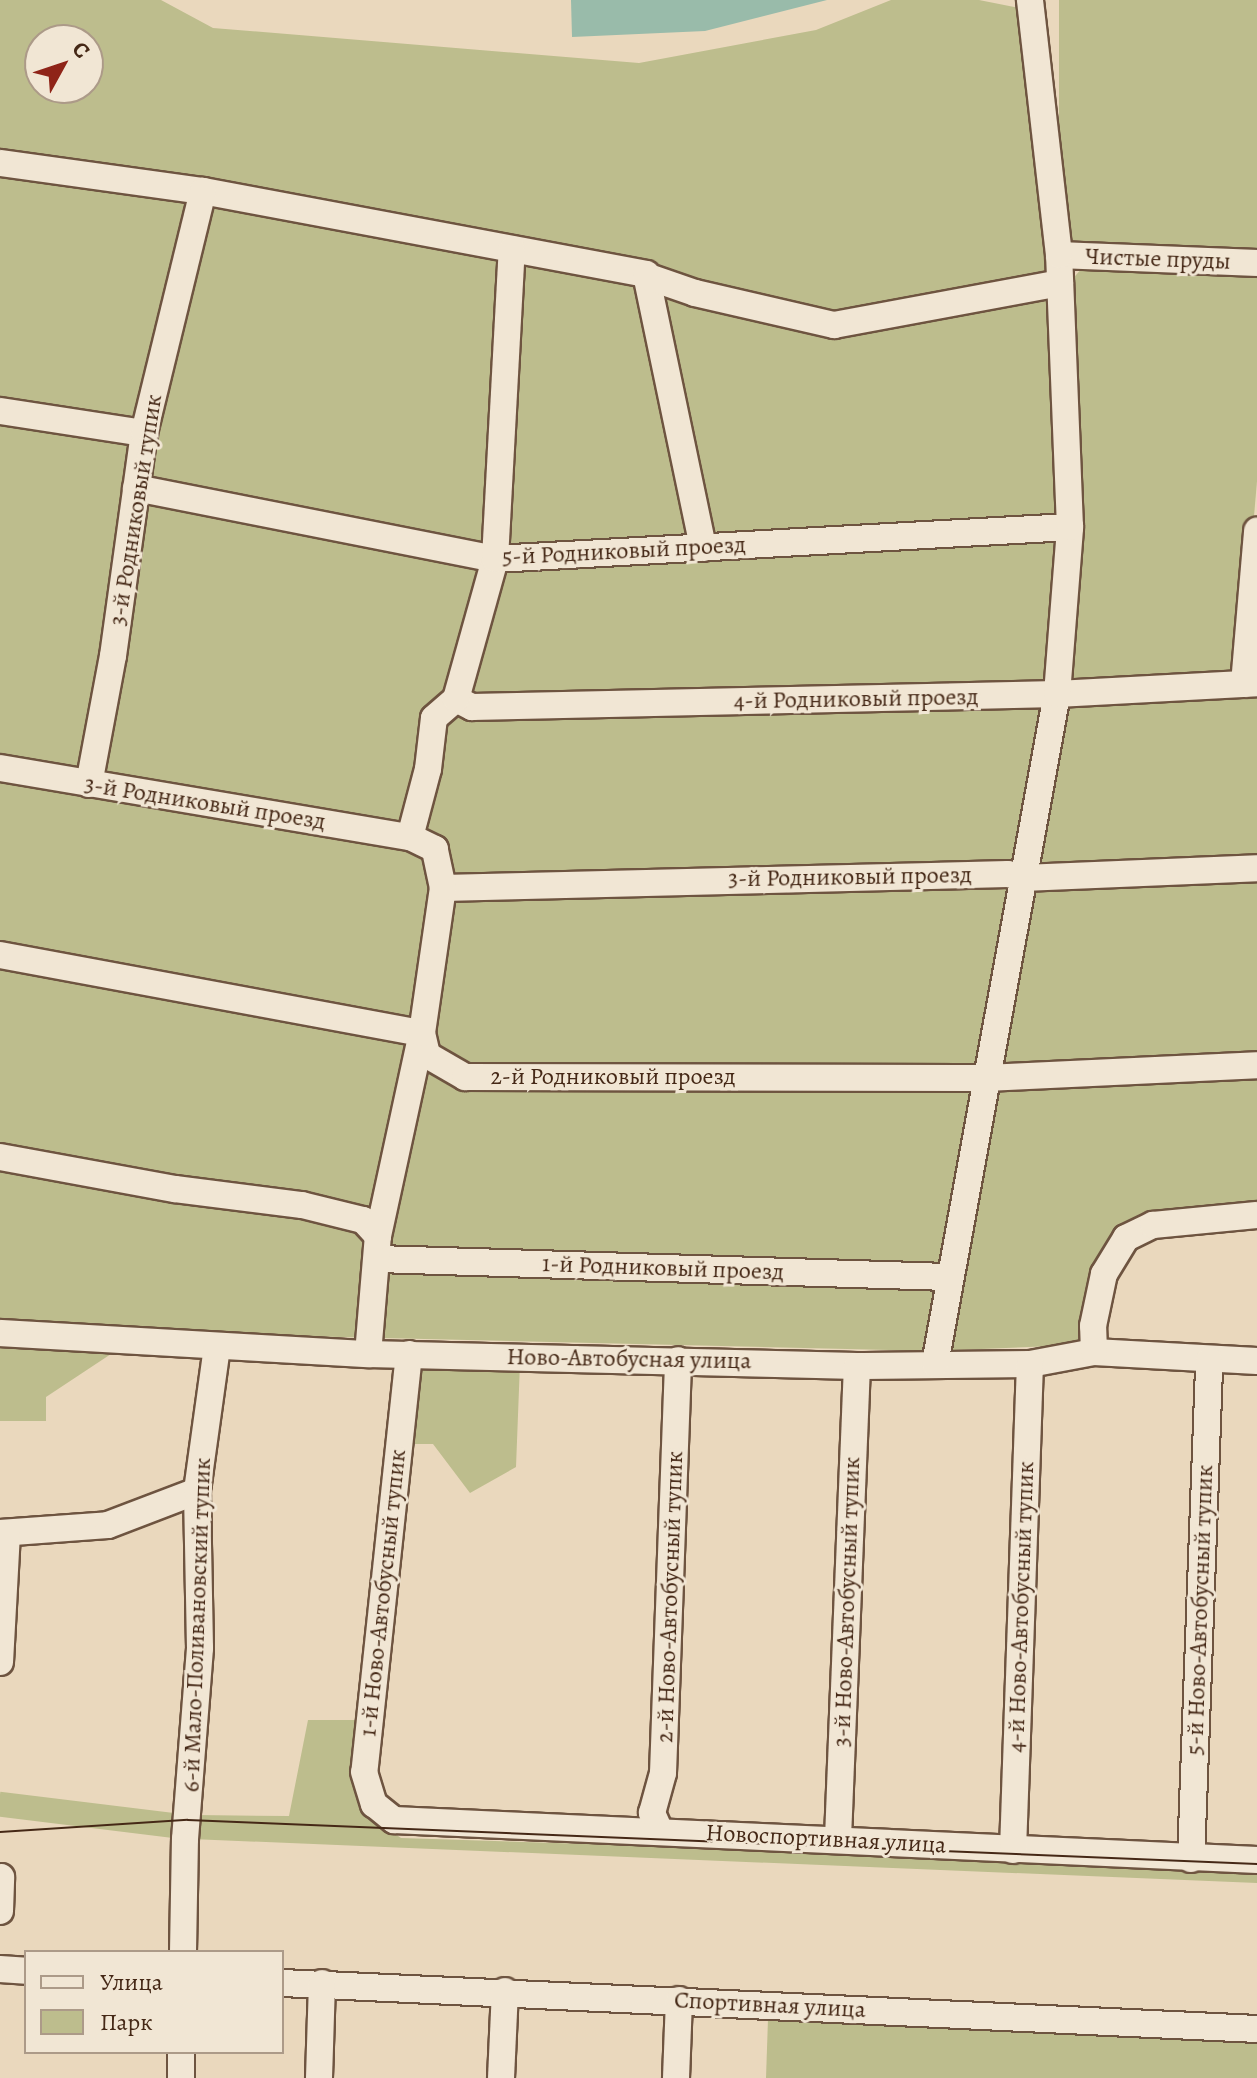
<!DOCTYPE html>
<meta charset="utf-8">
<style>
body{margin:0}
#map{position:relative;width:1257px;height:2078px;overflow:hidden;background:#ead8bd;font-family:Alegreya,serif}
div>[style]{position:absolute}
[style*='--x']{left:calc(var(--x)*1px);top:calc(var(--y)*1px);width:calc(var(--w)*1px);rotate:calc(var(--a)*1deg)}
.green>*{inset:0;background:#bdbd8d;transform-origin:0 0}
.water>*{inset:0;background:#9ba}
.roads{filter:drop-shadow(2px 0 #6e5440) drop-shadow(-2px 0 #6e5440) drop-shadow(0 2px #6e5440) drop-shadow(0 -2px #6e5440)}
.minor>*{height:26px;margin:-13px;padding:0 13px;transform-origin:13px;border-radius:13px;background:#f1e6d4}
.tram>*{height:2px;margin:-1px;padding:0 1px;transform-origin:1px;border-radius:1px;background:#452816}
span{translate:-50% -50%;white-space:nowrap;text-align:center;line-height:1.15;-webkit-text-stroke:6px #f1e6d4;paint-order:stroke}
.street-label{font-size:24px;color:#452816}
.legend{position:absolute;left:24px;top:1950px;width:260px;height:104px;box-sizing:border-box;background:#f1e6d4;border:2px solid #ac9a88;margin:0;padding:10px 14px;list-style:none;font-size:24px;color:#452816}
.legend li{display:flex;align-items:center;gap:16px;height:40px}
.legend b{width:40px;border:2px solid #ac9a88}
.north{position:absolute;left:24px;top:24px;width:80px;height:80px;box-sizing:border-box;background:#f1e6d4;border:2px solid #ac9a88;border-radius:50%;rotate:50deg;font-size:22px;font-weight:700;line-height:32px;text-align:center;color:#452816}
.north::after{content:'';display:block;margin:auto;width:28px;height:36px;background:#8f2418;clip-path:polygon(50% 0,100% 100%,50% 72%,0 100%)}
</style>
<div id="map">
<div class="green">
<div style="clip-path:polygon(evenodd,0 0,161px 0,213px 28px,639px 63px,816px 30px,891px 0,979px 0,1029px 10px,1066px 528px,1050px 701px,1257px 692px,1257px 1207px,1118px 1232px,1080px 1345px,932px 1351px,217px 1334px,0 1322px,0 0,40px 40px,88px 40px,88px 88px,40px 88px,40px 40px)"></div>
<div style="left:1059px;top:0;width:198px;height:251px"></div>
<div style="clip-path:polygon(1083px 267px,1257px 267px,1257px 481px,1240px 681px,1066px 688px,1069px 283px)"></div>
<div style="clip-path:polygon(0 1341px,114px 1352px,46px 1397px,46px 1421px,0 1421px)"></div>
<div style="clip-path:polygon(520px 1363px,516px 1467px,470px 1493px,433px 1444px,405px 1444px,416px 1367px)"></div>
<div style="clip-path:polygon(308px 1720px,367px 1720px,378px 1822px,401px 1838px,1257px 1865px,1257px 1883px,191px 1839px,195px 1815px,289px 1816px)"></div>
<div style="left:182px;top:1814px;width:25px;height:183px;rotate:97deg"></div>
<div style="clip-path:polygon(768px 2019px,1257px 2041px,1257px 2078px,766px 2078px)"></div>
</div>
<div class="water">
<div style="clip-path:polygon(571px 0,827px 0,705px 31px,572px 37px)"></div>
</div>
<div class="roads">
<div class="minor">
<div style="--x:0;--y:163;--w:205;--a:7.9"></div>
<div style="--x:203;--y:191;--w:451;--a:10.6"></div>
<div style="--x:646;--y:274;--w:280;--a:78.2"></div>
<div style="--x:1059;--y:255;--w:198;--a:2.3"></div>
<div style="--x:646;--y:276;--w:52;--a:19.1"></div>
<div style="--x:695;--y:293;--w:143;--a:13"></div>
<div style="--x:834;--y:325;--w:230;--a:-10.5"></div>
<div style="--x:0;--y:411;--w:146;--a:8.7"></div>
<div style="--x:136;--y:488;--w:366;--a:11.2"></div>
<div style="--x:495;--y:559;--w:576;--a:-3.19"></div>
<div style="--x:1244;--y:684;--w:154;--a:-85.1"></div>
<div style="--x:456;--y:699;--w:18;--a:27"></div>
<div style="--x:472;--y:707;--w:585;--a:-1.27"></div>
<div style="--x:1057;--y:694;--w:200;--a:-3.1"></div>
<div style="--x:0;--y:768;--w:416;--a:9.6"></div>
<div style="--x:89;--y:784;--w:130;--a:-79.4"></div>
<div style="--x:113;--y:656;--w:225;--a:-82.1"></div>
<div style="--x:144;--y:433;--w:249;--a:-76.3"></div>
<div style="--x:443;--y:888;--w:565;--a:-1.42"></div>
<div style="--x:1008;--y:874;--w:16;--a:15"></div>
<div style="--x:1023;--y:878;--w:234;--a:-2.4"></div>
<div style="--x:0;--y:955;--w:429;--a:10.5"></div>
<div style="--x:422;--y:1033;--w:23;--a:77"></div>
<div style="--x:427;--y:1055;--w:44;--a:30.1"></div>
<div style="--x:465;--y:1077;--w:521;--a:0.11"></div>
<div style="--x:986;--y:1078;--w:271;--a:-2.7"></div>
<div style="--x:0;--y:1157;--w:178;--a:10.4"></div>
<div style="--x:175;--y:1189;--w:128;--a:7.2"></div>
<div style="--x:302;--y:1205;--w:63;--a:13.8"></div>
<div style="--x:363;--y:1220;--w:22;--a:47"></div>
<div style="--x:378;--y:1259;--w:571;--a:1.81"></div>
<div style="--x:0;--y:1333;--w:369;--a:3.3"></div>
<div style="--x:368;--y:1354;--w:489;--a:1.4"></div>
<div style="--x:857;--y:1366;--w:173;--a:-0.7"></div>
<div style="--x:1030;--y:1364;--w:65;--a:-10.6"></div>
<div style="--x:1094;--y:1352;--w:163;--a:3.2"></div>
<div style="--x:1094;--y:1352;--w:26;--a:-92"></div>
<div style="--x:1093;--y:1326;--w:53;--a:-78.1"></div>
<div style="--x:1104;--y:1274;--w:42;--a:-58.6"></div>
<div style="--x:1126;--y:1238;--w:30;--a:-26"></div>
<div style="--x:1153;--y:1225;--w:104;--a:-5.5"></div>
<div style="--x:368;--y:1354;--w:118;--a:-85.2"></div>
<div style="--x:378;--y:1236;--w:208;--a:-77.8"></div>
<div style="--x:422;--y:1033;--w:147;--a:-81.8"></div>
<div style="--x:443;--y:888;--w:40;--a:-102"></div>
<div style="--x:435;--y:849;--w:28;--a:-154"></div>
<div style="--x:410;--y:837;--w:70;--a:-75.2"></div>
<div style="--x:428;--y:769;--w:51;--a:-83.3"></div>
<div style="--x:434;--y:718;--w:29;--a:-41"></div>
<div style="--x:456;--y:699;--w:145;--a:-74.4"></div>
<div style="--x:495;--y:559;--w:310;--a:-86.9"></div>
<div style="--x:409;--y:1354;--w:420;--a:96.1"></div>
<div style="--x:364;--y:1772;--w:34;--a:73"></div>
<div style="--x:374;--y:1804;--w:26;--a:39"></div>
<div style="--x:394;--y:1820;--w:864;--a:2.65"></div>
<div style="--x:935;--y:1364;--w:681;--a:-79.68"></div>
<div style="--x:1057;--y:694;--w:168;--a:-85.5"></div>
<div style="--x:1070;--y:527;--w:272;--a:-92.3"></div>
<div style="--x:1059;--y:255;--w:257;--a:-96.5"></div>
<div style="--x:0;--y:1533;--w:108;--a:-4.2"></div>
<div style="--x:108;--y:1525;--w:95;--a:-20.9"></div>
<div style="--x:0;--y:1662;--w:128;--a:-86.9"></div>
<div style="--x:660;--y:1831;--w:20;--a:-114"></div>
<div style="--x:652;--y:1813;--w:41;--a:-74.6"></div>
<div style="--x:663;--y:1773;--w:413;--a:-87.9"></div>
<div style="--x:838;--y:1838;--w:472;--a:-87.7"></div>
<div style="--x:1013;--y:1850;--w:486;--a:-88"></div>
<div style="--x:1191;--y:1859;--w:499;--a:-87.9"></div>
<div style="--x:0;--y:1911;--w:34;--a:-88"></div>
<div style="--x:183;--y:1952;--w:113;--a:-89"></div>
<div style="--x:185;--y:1839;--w:192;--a:-85.5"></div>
<div style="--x:200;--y:1648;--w:157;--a:-91.1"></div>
<div style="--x:197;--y:1491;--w:146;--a:-82.1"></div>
<div style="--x:0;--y:1969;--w:26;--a:4"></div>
<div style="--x:282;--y:1983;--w:976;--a:2.7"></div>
<div style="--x:181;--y:2078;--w:26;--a:-90"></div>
<div style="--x:319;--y:2078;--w:95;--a:-88.2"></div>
<div style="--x:501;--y:2078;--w:87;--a:-87.4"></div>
<div style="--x:676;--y:2078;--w:78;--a:-87.8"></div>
</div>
</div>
<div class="tram">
<div style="--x:0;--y:1832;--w:188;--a:-3.7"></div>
<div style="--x:188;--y:1820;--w:1070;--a:2.36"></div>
</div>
<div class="street-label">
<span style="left:1158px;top:259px;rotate:2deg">Чистые пруды</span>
<span style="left:136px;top:510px;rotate:-81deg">3-й Родниковый тупик</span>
<span style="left:624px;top:551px;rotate:-3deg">5-й Родниковый проезд</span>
<span style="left:856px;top:699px;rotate:-1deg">4-й Родниковый проезд</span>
<span style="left:205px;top:803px;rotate:9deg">3-й Родниковый проезд</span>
<span style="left:850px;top:877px;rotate:-1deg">3-й Родниковый проезд</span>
<span style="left:613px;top:1077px">2-й Родниковый проезд</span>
<span style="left:663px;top:1268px;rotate:2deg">1-й Родниковый проезд</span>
<span style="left:629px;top:1359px;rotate:1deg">Ново-Автобусная улица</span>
<span style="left:383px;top:1593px;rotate:-84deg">1-й Ново-Автобусный тупик</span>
<span style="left:670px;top:1597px;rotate:-88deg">2-й Ново-Автобусный тупик</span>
<span style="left:847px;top:1602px;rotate:-88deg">3-й Ново-Автобусный тупик</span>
<span style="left:1021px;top:1607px;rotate:-88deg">4-й Ново-Автобусный тупик</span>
<span style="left:1200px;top:1610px;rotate:-88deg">5-й Ново-Автобусный тупик</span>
<span style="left:197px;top:1625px;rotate:-88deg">6-й Мало-Поливановский тупик</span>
<span style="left:826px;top:1839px;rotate:3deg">Новоспортивная улица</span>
<span style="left:770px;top:2005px;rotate:3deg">Спортивная улица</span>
</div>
<ul class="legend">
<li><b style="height:10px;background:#f1e6d4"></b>Улица</li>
<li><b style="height:22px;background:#bdbd8d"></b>Парк</li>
</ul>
<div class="north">С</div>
</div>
